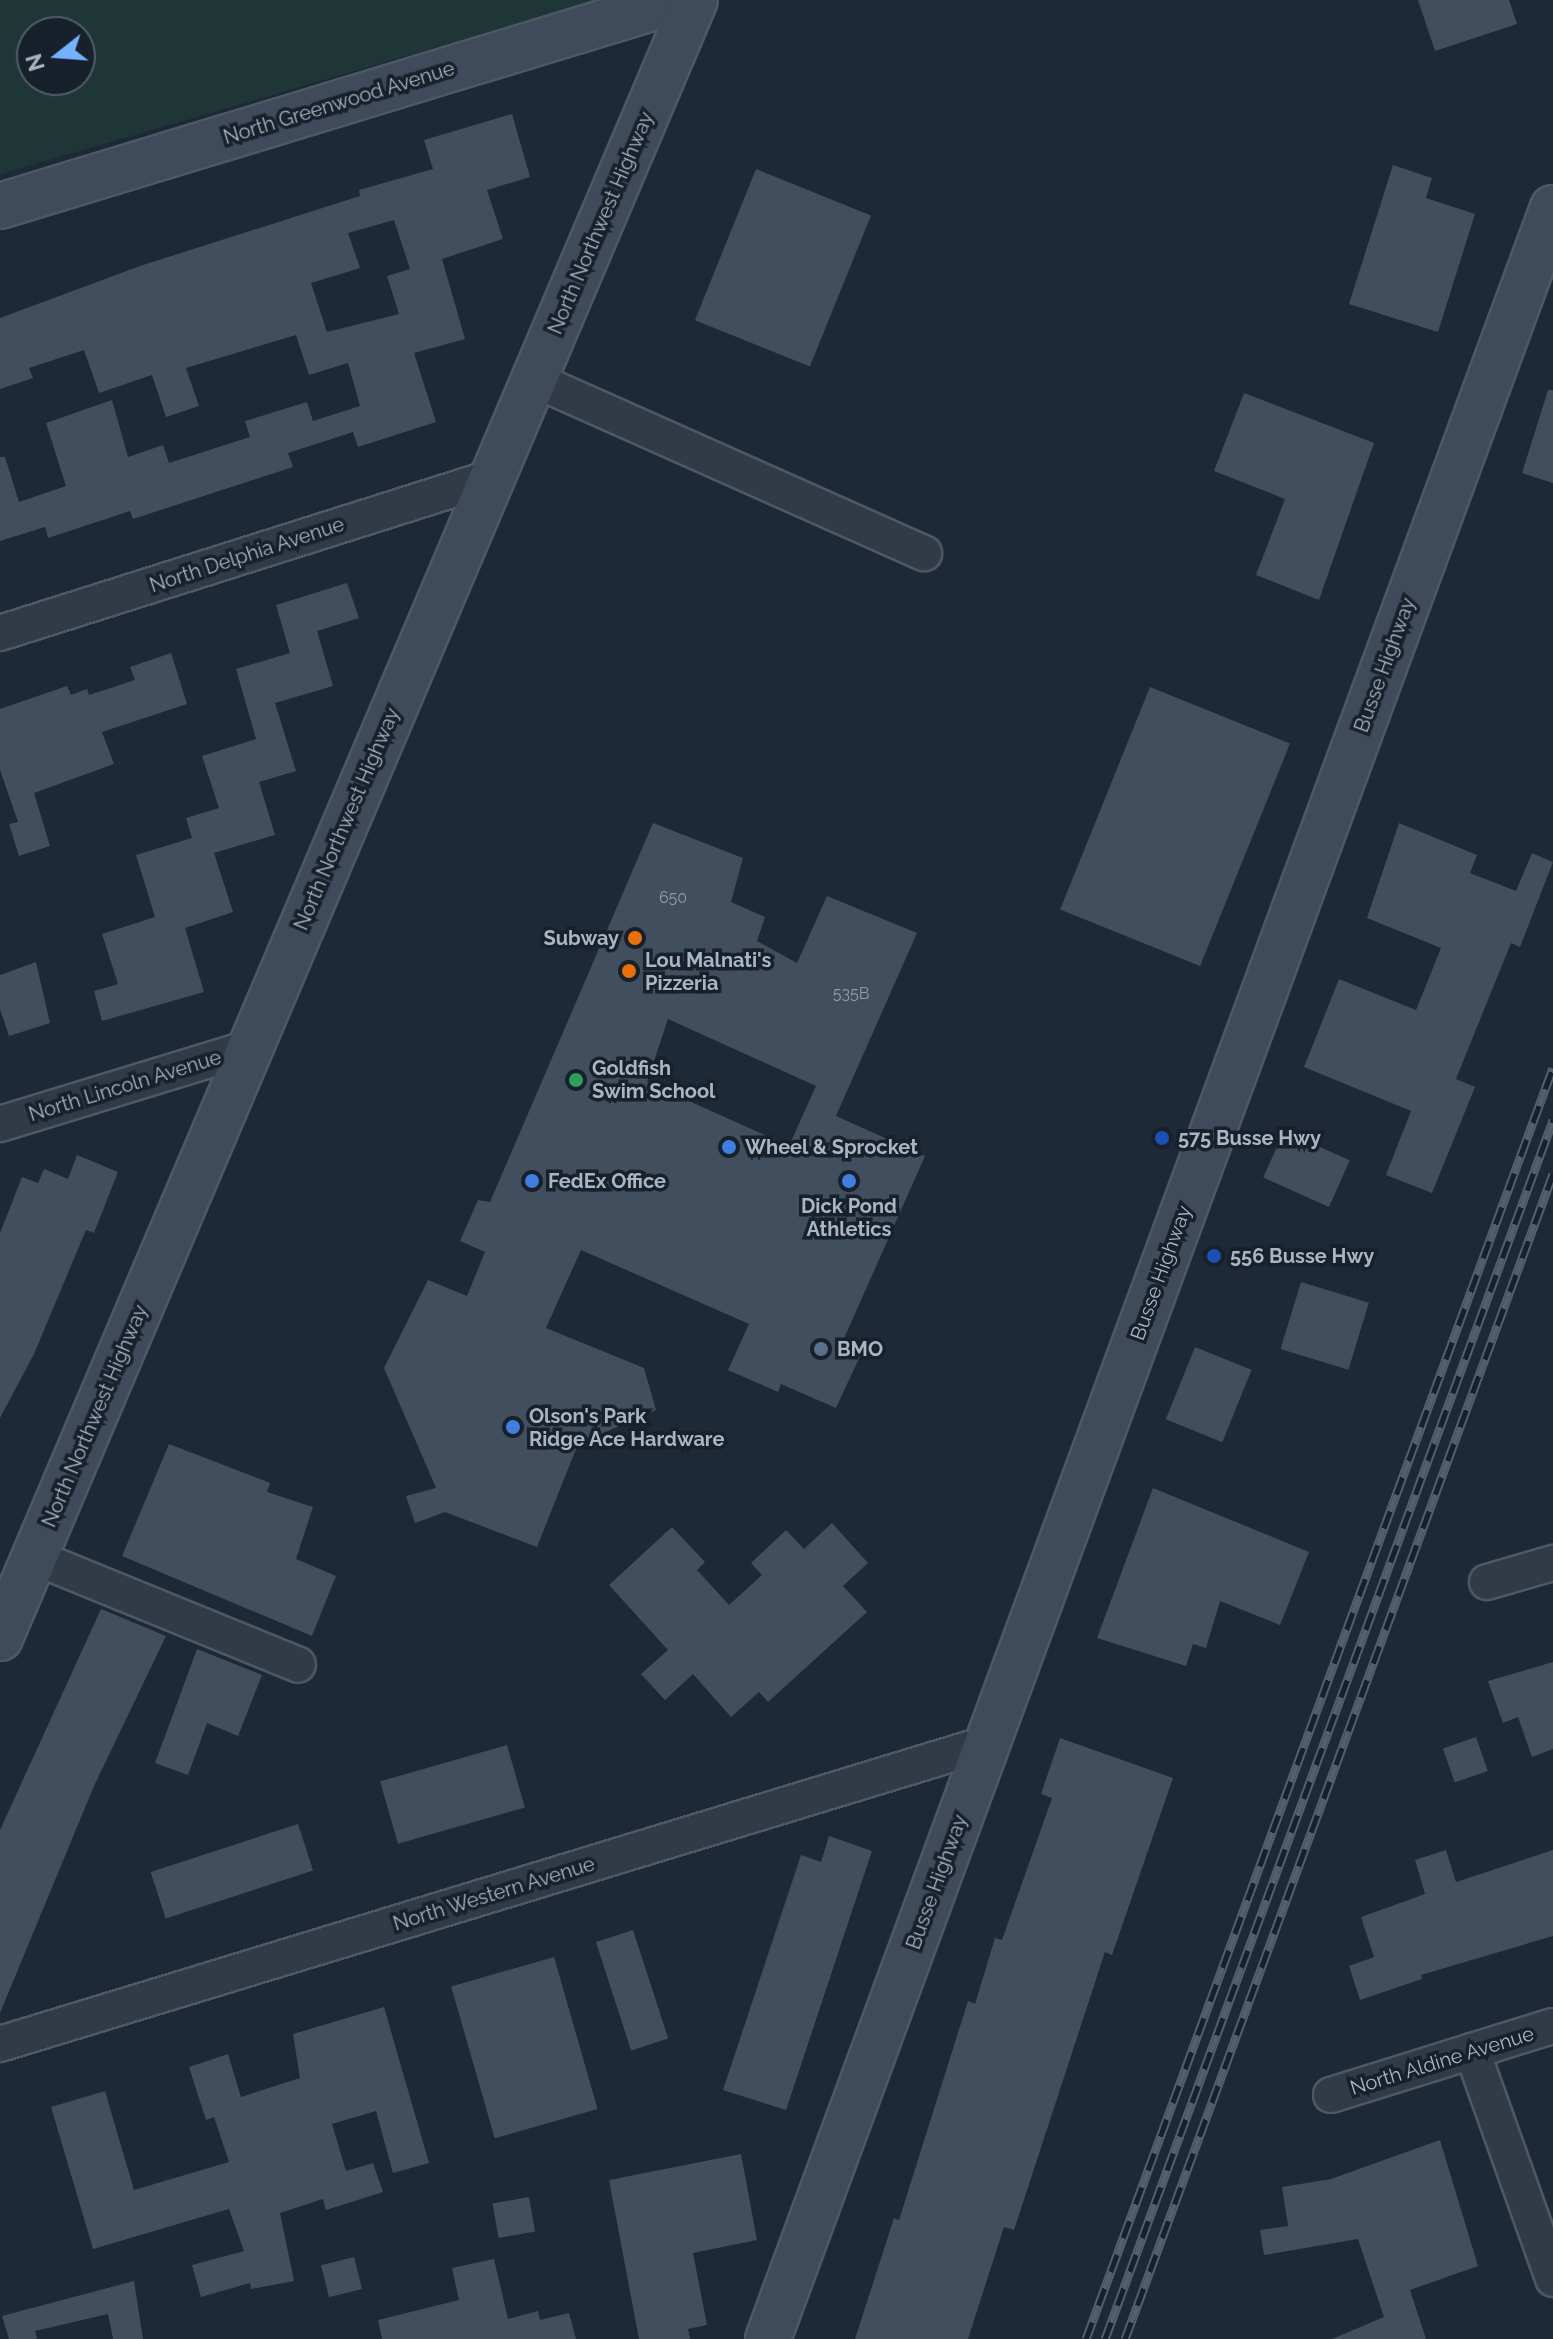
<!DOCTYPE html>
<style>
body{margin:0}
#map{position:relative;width:1553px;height:2339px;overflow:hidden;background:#1d2936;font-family:Raleway,sans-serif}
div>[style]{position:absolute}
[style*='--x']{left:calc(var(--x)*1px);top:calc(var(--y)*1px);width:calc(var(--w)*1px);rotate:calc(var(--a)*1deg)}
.green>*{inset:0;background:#1f3637}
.building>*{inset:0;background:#404e5e;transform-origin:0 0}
.roads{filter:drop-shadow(2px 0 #4e5865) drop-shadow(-2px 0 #4e5865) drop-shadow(0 2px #4e5865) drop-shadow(0 -2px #4e5865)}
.street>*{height:34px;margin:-17px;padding:0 17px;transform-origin:17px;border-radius:17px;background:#313b47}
.secondary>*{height:44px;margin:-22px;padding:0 22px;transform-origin:22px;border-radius:22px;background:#3f4a5a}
.rail>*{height:9px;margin-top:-4.5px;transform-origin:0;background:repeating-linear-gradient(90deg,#17202b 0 18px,#525f6e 0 36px);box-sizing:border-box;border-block:2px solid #525f6e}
.dots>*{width:22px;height:22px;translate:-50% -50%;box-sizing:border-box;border:4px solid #17202b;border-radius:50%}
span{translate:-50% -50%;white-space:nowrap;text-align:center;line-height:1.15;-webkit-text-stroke:7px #17202b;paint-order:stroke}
.number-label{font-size:16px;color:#909baa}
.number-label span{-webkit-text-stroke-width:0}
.street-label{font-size:20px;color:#aab5c4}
.poi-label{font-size:20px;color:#aab5c4;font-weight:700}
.right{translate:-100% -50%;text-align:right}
.left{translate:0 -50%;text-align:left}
.north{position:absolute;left:16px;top:16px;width:80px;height:80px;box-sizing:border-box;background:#17202b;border:2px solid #525c68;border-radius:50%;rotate:253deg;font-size:22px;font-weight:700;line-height:32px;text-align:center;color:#aab5c4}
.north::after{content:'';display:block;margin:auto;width:28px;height:36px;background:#75b1fe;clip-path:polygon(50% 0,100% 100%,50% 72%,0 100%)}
</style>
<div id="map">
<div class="green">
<div style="clip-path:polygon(evenodd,0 0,599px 0,0 174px,0 0,32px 32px,80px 32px,80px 80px,32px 80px,32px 32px)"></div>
</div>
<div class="building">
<div style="clip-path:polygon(1418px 0,1509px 0,1517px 24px,1435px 51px)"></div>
<div style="clip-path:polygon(evenodd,512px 114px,530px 177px,487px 190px,503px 239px,442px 259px,465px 339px,414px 353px,436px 422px,358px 447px,353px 432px,288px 453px,293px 467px,133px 519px,130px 511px,48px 538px,45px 527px,0 541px,0 457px,5px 457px,19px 502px,66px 486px,46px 423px,112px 400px,128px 457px,163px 445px,169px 463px,250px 437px,245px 421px,307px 402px,313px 421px,360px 406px,348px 363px,309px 375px,296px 335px,186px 368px,199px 406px,166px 417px,152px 375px,99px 393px,84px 350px,29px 368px,33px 378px,0 389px,0 318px,140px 266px,360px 196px,359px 190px,433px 169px,424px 140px,512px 114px,394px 220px,410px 269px,387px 276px,399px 314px,327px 332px,311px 283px,360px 268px,348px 233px,394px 220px)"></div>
<div style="clip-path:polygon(1393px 165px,1432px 178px,1426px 198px,1475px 214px,1438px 332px,1349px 304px)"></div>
<div style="left:756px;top:169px;width:124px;height:163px;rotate:22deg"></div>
<div style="clip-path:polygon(1548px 390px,1553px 390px,1553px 483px,1522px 473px)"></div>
<div style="clip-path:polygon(1244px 393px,1374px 443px,1319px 600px,1256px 575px,1285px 499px,1214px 471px)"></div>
<div style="clip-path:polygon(347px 583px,359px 618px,317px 631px,333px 686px,275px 703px,296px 771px,259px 782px,275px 835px,214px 853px,233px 912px,185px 928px,204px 992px,102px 1021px,94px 991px,118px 984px,102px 934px,155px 917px,136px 855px,192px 838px,186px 818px,219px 808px,202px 756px,256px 739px,236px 669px,290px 653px,276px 605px)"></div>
<div style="clip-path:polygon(171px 653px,187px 704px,102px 732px,114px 764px,34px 793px,50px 846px,19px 856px,9px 824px,18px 822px,0 770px,0 709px,67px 686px,71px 695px,87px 689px,89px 695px,135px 680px,130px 667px)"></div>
<div style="left:1150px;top:687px;width:151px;height:240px;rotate:22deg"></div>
<div style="clip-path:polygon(evenodd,653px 823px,743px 858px,731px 902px,765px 917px,757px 941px,797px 963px,827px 896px,917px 933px,836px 1116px,925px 1156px,842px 1343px,862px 1352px,836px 1408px,781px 1384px,778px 1392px,728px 1370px,749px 1324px,581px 1250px,546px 1328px,644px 1368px,656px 1410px,578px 1444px,537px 1547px,445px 1512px,415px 1523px,406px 1496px,436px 1488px,384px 1368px,428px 1280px,467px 1296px,485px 1252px,460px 1241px,478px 1200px,490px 1202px,653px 823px,668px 1019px,816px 1086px,789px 1146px,647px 1082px,668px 1019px)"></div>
<div style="clip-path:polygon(1399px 823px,1477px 855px,1470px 873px,1516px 891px,1532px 853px,1553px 862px,1520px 947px,1511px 943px,1456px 1079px,1475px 1087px,1432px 1193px,1386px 1175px,1411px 1111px,1304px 1067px,1339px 979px,1416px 1010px,1441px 948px,1367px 918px)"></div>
<div style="clip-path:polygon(36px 962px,50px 1023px,9px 1036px,0 1009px,0 975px)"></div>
<div style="left:1284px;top:1131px;width:72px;height:51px;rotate:24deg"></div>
<div style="clip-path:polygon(77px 1155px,118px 1172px,94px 1233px,86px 1230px,34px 1354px,0 1418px,0 1233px,22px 1177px,38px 1183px,44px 1169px,68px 1179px)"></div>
<div style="left:1301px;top:1282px;width:71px;height:70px;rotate:17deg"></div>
<div style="left:1195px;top:1347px;width:61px;height:78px;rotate:22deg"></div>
<div style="clip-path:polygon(169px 1444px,270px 1483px,267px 1492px,313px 1507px,296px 1559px,336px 1576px,312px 1636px,122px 1556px)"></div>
<div style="clip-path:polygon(1153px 1488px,1309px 1552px,1280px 1625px,1220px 1601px,1206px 1648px,1193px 1644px,1186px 1666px,1097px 1638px)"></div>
<div style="clip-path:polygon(832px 1523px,868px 1563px,843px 1586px,867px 1612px,768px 1702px,759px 1692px,731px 1717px,693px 1674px,665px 1700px,641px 1674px,668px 1650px,609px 1585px,672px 1527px,705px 1562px,697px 1570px,729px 1605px,762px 1575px,751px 1563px,786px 1530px,804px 1549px)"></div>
<div style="clip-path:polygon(101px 1609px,166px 1636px,94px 1786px,0 2013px,0 1830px)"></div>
<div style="clip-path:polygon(197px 1649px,262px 1675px,238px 1736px,207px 1723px,188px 1775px,155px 1763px)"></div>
<div style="clip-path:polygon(1553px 1662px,1553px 1749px,1532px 1757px,1518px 1717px,1503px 1723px,1488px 1681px)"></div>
<div style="left:1476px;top:1737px;width:36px;height:35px;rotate:71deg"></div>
<div style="clip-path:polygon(1060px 1738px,1173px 1778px,1112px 1955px,1105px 1952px,1014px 2230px,1004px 2227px,968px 2339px,855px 2339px,894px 2218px,899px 2220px,968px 2001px,975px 2004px,995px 1938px,1002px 1940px,1052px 1798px,1041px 1794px)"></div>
<div style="left:507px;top:1745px;width:65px;height:132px;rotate:74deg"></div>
<div style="left:298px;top:1824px;width:49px;height:155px;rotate:72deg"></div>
<div style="clip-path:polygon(829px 1836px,872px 1851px,786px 2110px,723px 2090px,801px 1855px,821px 1862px)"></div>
<div style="clip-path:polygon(1446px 1850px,1456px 1882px,1553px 1850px,1553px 1936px,1421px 1975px,1422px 1979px,1360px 2000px,1349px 1966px,1374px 1957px,1361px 1917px,1425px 1894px,1415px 1860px)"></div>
<div style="left:633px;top:1930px;width:114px;height:39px;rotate:72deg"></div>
<div style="left:554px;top:1957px;width:158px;height:107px;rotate:74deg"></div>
<div style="clip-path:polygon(384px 2007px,429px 2163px,393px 2173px,376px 2111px,332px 2124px,346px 2171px,373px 2163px,383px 2192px,326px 2210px,323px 2199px,280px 2213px,294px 2281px,251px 2289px,250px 2283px,201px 2297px,192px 2265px,244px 2251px,229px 2209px,93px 2249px,51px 2107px,105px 2091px,134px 2190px,229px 2162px,214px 2117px,206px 2120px,189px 2067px,228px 2054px,241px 2097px,300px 2078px,293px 2034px)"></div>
<div style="clip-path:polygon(1440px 2140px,1478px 2266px,1410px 2290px,1426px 2339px,1332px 2339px,1384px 2317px,1358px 2239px,1264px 2255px,1260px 2230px,1288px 2226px,1282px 2187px,1331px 2179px)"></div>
<div style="clip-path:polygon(741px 2154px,757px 2240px,693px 2253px,707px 2325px,688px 2329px,690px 2339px,639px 2339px,609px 2180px)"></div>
<div style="left:529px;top:2197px;width:35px;height:37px;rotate:80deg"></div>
<div style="left:354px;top:2257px;width:33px;height:34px;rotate:76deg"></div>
<div style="clip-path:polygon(494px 2259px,508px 2319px,538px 2311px,540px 2320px,569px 2313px,576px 2339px,382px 2339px,378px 2320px,459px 2300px,452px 2268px)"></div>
<div style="clip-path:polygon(134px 2281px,143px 2339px,113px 2339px,108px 2314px,35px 2331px,37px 2339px,9px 2339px,2px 2316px)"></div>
</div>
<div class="roads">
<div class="street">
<div style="--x:535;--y:380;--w:426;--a:24"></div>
<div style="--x:0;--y:633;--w:517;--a:-17.56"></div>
<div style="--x:0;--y:1124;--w:260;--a:-17"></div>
<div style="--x:34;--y:1557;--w:285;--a:22.2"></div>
<div style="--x:1487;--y:1582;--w:69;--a:-16.1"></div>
<div style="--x:0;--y:2044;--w:1033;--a:-16.94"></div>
<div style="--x:1472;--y:2051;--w:242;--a:70.4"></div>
<div style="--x:1331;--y:2095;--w:232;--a:-17.3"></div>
</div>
<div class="secondary">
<div style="--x:0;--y:206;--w:709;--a:-16.9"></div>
<div style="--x:0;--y:1638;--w:1779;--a:-67.01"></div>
<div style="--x:768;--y:2339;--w:2271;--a:-69.78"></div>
</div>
</div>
<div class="rail">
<div style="--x:1086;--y:2339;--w:1354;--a:-69.83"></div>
<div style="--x:1105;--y:2339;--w:1299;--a:-69.82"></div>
<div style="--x:1125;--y:2339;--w:1241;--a:-69.83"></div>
</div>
<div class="dots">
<div style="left:635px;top:938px;background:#e8710a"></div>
<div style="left:629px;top:971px;background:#e8710a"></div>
<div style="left:576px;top:1080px;background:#2e9e5b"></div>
<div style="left:1162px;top:1138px;background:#1a4fb4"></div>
<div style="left:729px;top:1147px;background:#3f7fe0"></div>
<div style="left:532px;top:1181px;background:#3f7fe0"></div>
<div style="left:849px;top:1181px;background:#3f7fe0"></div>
<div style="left:1214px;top:1256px;background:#1a4fb4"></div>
<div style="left:821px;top:1349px;background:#5c6f8a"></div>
<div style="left:513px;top:1427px;background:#3f7fe0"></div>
</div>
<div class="number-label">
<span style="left:673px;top:898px">650</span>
<span style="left:851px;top:994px">535B</span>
</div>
<div class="street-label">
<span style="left:339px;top:103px;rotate:-17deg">North Greenwood Avenue</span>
<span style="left:601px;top:223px;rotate:-67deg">North Northwest Highway</span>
<span style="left:247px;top:555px;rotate:-18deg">North Delphia Avenue</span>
<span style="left:1385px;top:665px;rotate:-70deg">Busse Highway</span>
<span style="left:347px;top:819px;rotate:-67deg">North Northwest Highway</span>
<span style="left:125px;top:1086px;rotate:-17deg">North Lincoln Avenue</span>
<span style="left:1161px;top:1273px;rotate:-70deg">Busse Highway</span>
<span style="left:95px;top:1416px;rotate:-67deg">North Northwest Highway</span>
<span style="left:937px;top:1882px;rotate:-70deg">Busse Highway</span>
<span style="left:494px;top:1894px;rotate:-17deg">North Western Avenue</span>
<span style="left:1442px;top:2061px;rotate:-17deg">North Aldine Avenue</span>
</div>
<div class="poi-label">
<span class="right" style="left:619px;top:938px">Subway</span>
<span class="left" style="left:645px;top:972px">Lou Malnati's<br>Pizzeria</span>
<span class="left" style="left:592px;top:1080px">Goldfish<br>Swim School</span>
<span class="left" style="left:1178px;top:1138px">575 Busse Hwy</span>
<span class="left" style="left:745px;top:1147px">Wheel &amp; Sprocket</span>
<span class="left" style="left:548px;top:1181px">FedEx Office</span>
<span style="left:849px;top:1218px">Dick Pond<br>Athletics</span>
<span class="left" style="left:1230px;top:1256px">556 Busse Hwy</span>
<span class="left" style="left:837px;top:1349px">BMO</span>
<span class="left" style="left:529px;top:1428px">Olson's Park<br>Ridge Ace Hardware</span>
</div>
<div class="north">N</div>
</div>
